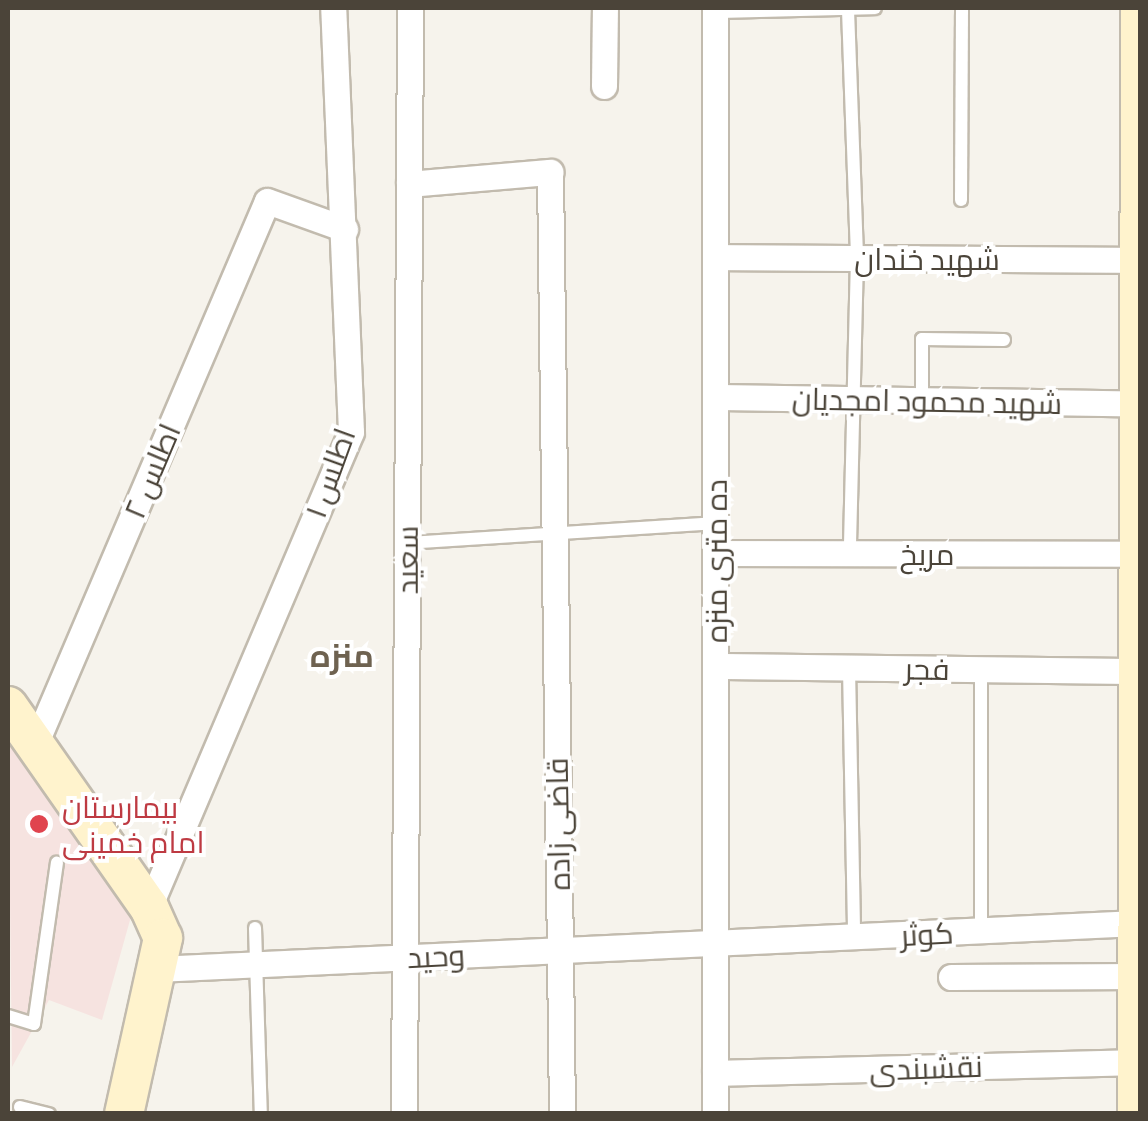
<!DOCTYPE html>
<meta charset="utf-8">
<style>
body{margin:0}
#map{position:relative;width:1148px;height:1121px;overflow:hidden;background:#f6f3ec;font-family:"Titillium Web",Cairo,sans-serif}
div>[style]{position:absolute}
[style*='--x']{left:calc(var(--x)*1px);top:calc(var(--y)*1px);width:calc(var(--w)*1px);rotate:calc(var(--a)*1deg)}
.medical>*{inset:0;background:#f6e3e0}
.roads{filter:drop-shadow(2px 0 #c2bbae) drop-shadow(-2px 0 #c2bbae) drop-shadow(0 2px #c2bbae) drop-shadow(0 -2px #c2bbae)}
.lane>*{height:12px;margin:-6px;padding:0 6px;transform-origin:6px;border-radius:6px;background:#fff}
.street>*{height:25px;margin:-12.5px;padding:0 12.5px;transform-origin:12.5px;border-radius:12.5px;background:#fff}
.secondary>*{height:38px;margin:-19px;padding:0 19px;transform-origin:19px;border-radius:19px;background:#fff3cd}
.dots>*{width:28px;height:28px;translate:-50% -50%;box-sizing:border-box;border:5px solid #fff;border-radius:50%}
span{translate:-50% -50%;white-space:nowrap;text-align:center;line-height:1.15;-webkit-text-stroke:8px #fff;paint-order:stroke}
.street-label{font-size:30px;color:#4b4439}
.health-label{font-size:30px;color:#be3a42}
.left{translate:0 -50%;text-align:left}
.neighbourhood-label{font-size:32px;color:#6e6250;font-weight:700}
.frame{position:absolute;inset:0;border:10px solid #4b4439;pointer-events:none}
</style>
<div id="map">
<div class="medical">
<div style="clip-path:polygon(8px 734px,132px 913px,102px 1020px,49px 1000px,12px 1067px)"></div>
</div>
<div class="roads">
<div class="lane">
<div style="--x:848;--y:10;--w:248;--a:87.9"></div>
<div style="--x:857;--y:258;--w:295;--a:91.4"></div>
<div style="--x:715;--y:12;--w:160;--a:-1.4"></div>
<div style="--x:961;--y:200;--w:192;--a:-89.7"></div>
<div style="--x:922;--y:400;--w:61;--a:-90"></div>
<div style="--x:922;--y:339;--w:82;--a:0.7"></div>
<div style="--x:407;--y:543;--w:309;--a:-3.7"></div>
<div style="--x:849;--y:668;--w:269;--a:88.9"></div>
<div style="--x:981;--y:669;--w:262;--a:90"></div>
<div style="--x:255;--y:928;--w:186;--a:88.2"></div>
<div style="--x:8;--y:1016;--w:27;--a:17"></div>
<div style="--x:34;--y:1024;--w:163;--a:-81.9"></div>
<div style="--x:20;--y:1107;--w:30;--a:14"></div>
</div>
<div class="street">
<div style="--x:715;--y:8;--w:1106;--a:90"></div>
<div style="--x:604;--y:86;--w:78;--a:-89.3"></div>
<div style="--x:409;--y:184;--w:142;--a:-4.9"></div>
<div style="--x:550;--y:172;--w:942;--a:89.27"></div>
<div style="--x:716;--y:257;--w:423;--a:0.4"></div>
<div style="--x:716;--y:397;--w:423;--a:0.9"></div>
<div style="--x:716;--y:553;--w:422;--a:0.1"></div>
<div style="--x:716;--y:666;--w:422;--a:0.7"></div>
<div style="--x:36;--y:742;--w:588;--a:-66.88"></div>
<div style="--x:267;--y:201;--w:83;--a:19.7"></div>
<div style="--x:149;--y:907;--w:516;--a:-66.96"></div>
<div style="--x:351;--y:432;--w:424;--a:-92.4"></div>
<div style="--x:156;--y:969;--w:982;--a:-2.68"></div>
<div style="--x:951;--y:977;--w:186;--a:-0.3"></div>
<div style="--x:715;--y:1073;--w:422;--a:-1.5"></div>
<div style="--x:404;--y:1114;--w:1106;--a:-89.69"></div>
</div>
<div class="secondary">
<div style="--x:8;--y:706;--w:246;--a:55"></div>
<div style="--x:149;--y:907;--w:34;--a:66"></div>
<div style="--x:163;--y:938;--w:180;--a:102.5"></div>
<div style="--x:1137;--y:1114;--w:1106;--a:-89.84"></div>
</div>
</div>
<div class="dots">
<div style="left:39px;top:824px;background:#e0444e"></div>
</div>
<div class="street-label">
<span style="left:927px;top:259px">شهید خندان</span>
<span style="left:927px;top:401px;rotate:1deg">شهید محمود امجدیان</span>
<span style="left:152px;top:471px;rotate:-67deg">اطلس ۲</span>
<span style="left:330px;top:473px;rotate:-70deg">اطلس ۱</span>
<span style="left:927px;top:554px">مریخ</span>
<span style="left:407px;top:560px;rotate:-90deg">سعید</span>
<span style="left:716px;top:561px;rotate:-90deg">ده متری منزه</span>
<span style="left:927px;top:669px;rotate:1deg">فجر</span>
<span style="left:558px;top:824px;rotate:-91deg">قاضی زاده</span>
<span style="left:927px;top:934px;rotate:-3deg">کوثر</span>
<span style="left:436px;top:956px;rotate:-3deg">وحید</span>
<span style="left:926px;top:1068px;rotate:-2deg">نقشبندی</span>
</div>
<div class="health-label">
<span class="left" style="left:62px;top:824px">بیمارستان<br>امام خمینی</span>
</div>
<div class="neighbourhood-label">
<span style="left:342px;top:655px">منزه</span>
</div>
<div class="frame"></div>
</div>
